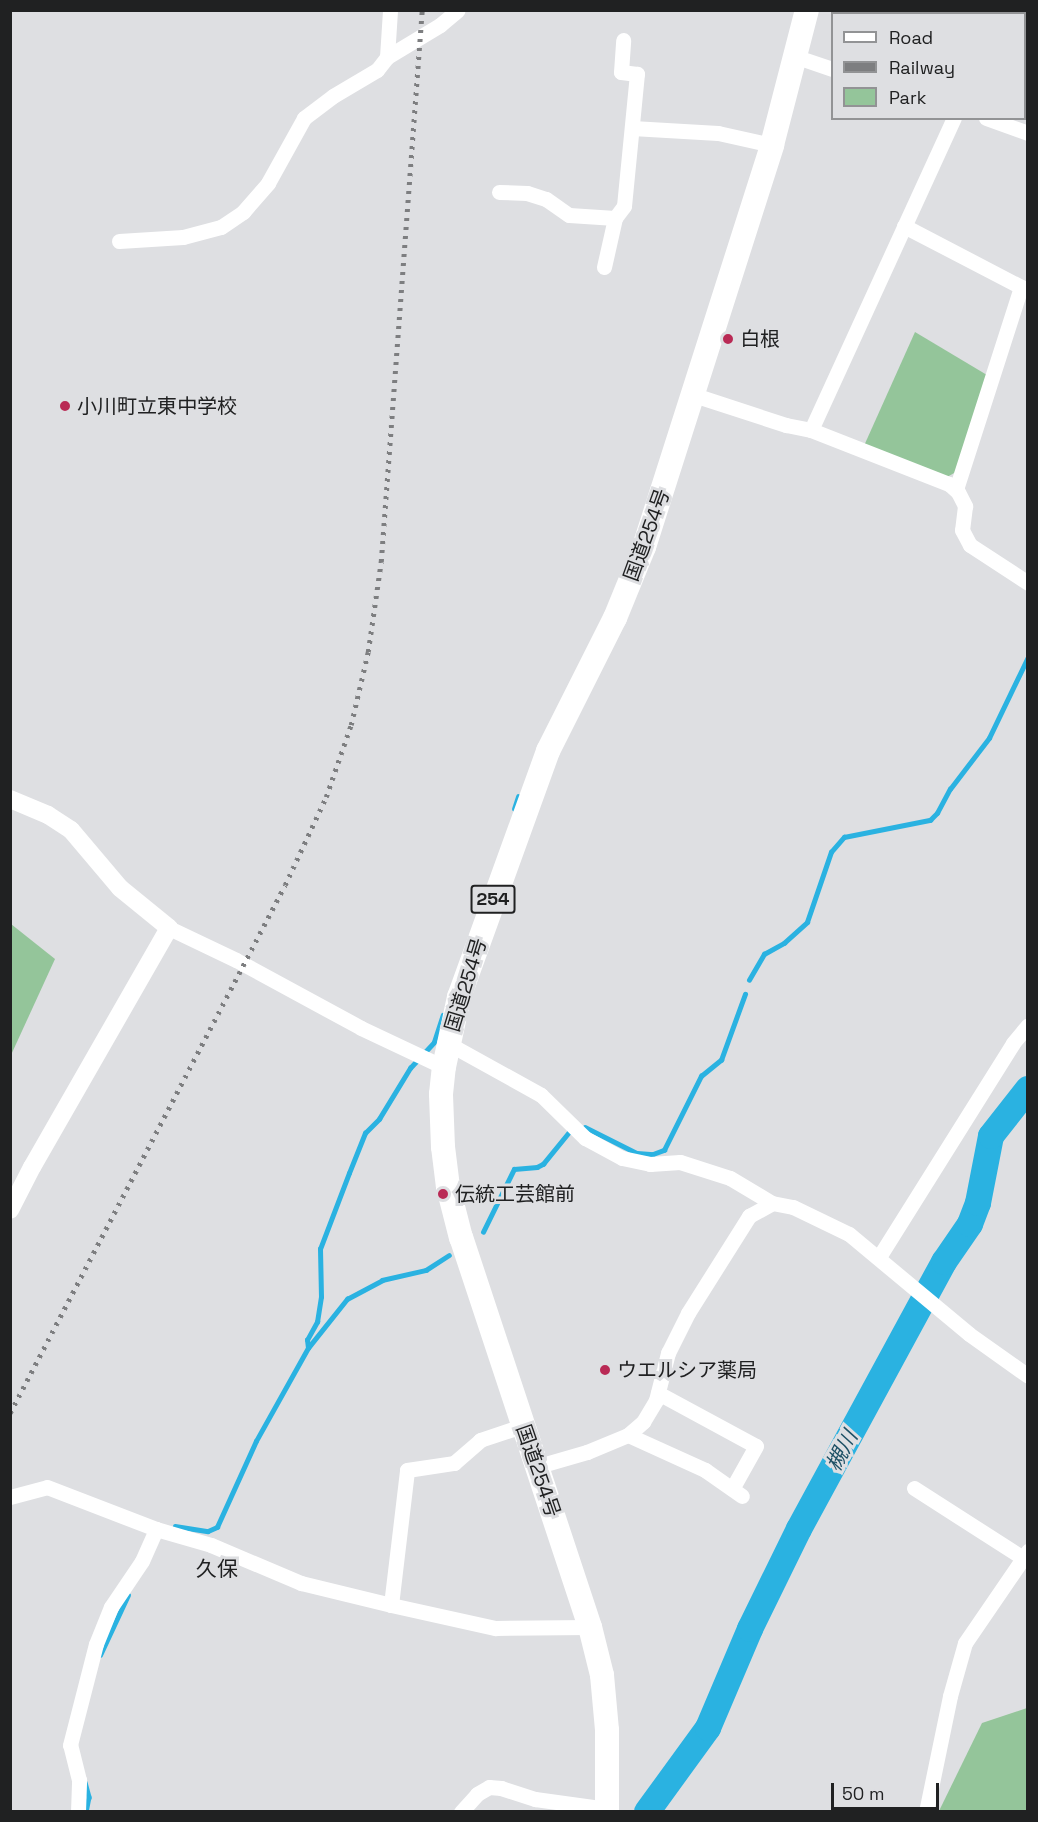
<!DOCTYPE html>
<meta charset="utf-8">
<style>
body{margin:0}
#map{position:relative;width:1038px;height:1822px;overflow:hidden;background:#dedfe2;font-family:"Space Grotesk","Noto Sans JP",sans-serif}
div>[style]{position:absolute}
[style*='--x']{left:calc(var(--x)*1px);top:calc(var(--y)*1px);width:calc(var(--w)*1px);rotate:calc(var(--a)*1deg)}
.green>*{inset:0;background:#94c59a}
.stream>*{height:4.5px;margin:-2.25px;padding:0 2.25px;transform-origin:2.25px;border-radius:2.25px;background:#2ab2e1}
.river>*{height:26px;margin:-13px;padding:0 13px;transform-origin:13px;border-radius:13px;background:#2ab2e1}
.minor>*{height:15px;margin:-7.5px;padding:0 7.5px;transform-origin:7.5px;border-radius:7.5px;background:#fff}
.tertiary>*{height:18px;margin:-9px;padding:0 9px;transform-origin:9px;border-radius:9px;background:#fff}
.trunk>*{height:24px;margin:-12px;padding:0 12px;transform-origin:12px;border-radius:12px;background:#fff}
.rail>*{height:4.5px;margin-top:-2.25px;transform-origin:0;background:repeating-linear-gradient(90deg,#7d7e80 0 3px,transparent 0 9px)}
.dots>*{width:16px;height:16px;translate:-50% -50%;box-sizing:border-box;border:3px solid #dedfe2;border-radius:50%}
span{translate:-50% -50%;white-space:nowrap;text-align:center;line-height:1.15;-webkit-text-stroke:6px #dedfe2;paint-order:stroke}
.shield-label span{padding:2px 4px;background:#dedfe2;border:2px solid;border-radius:4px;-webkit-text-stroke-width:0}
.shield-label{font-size:18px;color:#202122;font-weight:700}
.poi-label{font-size:20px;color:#202122}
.left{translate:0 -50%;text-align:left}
.street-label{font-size:20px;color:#202122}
.water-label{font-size:21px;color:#1d5065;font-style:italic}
.neighbourhood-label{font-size:21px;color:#202122}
.frame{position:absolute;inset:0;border:12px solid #202122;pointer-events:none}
.legend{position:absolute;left:831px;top:12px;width:195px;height:108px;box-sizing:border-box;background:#dedfe2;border:2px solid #929395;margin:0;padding:8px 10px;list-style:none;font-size:18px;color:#202122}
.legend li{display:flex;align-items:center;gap:12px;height:30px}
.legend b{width:30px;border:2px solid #929395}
.scale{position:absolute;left:831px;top:1783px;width:108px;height:27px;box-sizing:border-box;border:3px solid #202122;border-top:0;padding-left:8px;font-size:18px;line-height:21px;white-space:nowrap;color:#202122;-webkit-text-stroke:4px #dedfe2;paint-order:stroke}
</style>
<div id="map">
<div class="green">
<div style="clip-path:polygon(915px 332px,987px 375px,956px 472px,947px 477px,863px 448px)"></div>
<div style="clip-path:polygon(11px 924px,55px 959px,11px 1055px)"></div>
<div style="clip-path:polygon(1027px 1708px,1027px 1811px,939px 1811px,982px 1723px)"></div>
</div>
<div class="stream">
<div style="--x:514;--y:809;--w:13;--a:-72"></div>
<div style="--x:749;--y:980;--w:30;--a:-60"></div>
<div style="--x:764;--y:954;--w:23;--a:-29"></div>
<div style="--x:784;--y:943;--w:31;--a:-42"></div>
<div style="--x:807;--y:922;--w:74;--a:-71.1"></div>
<div style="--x:831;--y:852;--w:20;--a:-49"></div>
<div style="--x:844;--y:837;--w:88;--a:-11.2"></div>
<div style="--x:930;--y:820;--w:10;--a:-45"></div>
<div style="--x:937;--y:813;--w:27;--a:-62"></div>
<div style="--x:950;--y:789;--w:64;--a:-52.6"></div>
<div style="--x:989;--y:738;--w:90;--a:-64.3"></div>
<div style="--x:585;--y:1127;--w:58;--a:26.6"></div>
<div style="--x:637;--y:1153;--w:16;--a:4"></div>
<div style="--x:653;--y:1154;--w:12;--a:-20"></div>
<div style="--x:664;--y:1150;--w:83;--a:-63.4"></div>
<div style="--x:701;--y:1076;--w:26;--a:-39"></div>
<div style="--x:721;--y:1060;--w:70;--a:-70"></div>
<div style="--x:483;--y:1232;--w:70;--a:-63.8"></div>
<div style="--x:514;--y:1169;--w:23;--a:-5"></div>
<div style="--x:537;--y:1167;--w:7;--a:-27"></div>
<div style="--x:543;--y:1164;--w:41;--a:-50.9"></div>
<div style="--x:308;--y:1348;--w:8;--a:-97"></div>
<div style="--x:307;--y:1340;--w:21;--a:-61"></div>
<div style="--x:317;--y:1322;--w:25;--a:-81"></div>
<div style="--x:321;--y:1297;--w:48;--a:-91.2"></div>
<div style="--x:320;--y:1249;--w:81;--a:-69.1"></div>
<div style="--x:349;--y:1173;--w:43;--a:-68.2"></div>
<div style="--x:365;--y:1133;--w:20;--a:-45"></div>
<div style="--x:379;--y:1119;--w:60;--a:-58.7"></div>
<div style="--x:410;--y:1068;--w:35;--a:-47"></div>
<div style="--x:434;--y:1042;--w:28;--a:-72"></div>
<div style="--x:175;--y:1526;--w:33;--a:9"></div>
<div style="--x:208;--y:1531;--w:10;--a:-24"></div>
<div style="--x:217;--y:1527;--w:94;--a:-65.6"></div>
<div style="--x:256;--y:1441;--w:107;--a:-60.8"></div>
<div style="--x:308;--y:1348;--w:63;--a:-51.5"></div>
<div style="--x:347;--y:1299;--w:40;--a:-28"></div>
<div style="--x:382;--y:1280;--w:45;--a:-12.8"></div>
<div style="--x:426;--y:1270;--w:27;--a:-33"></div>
<div style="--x:100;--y:1655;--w:66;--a:-65"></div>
<div style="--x:85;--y:1782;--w:16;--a:75"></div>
<div style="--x:89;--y:1797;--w:15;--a:101"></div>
</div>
<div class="river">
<div style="--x:647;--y:1812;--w:104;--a:-54"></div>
<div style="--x:708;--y:1728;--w:108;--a:-67"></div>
<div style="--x:750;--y:1629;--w:111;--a:-63.9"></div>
<div style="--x:799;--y:1529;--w:304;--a:-61.5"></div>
<div style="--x:944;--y:1262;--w:46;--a:-55.6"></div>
<div style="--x:970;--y:1224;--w:22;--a:-69"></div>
<div style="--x:978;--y:1203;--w:68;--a:-79"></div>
<div style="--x:991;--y:1136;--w:60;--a:-51.8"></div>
</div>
<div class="minor">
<div style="--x:794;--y:56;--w:40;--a:18.9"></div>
<div style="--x:387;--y:57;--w:62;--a:-31.1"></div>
<div style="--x:440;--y:25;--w:23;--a:-40"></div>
<div style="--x:986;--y:118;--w:45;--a:19.7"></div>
<div style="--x:632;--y:128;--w:86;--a:3.3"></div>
<div style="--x:718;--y:133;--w:55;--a:12.5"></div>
<div style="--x:499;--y:192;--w:28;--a:2"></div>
<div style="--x:527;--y:193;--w:20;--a:18"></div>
<div style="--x:546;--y:199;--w:28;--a:35"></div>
<div style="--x:569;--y:215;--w:46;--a:3.7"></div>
<div style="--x:904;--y:226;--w:132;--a:27.5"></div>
<div style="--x:1021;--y:287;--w:213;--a:107.8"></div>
<div style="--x:119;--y:241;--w:64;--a:-3.6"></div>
<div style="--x:183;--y:237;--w:39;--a:-15"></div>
<div style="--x:221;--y:227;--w:27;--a:-34"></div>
<div style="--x:243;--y:212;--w:38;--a:-49"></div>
<div style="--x:268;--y:183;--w:74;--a:-61"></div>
<div style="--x:304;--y:118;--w:36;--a:-37"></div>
<div style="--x:333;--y:96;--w:51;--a:-30.6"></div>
<div style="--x:377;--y:70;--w:16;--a:-52"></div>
<div style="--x:387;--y:57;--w:47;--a:-86.3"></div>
<div style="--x:604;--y:267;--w:50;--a:-77.3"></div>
<div style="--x:615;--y:218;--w:15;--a:-53"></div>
<div style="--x:624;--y:206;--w:133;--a:-84.4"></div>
<div style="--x:637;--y:74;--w:16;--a:-173"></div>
<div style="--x:621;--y:72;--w:32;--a:-86"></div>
<div style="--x:694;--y:395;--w:97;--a:18.1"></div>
<div style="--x:786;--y:425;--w:25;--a:11"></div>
<div style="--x:811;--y:430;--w:148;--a:21.4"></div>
<div style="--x:949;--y:484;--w:12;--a:42"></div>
<div style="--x:958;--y:492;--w:16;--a:63"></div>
<div style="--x:965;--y:506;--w:24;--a:97"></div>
<div style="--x:962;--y:530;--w:17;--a:62"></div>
<div style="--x:970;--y:545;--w:69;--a:33.2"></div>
<div style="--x:811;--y:430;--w:343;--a:-65.4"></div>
<div style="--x:169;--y:928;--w:74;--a:25.5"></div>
<div style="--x:236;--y:960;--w:142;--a:28.5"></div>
<div style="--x:361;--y:1028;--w:92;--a:25.2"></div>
<div style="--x:449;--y:1044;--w:105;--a:29"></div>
<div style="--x:541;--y:1095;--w:62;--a:44.3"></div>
<div style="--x:585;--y:1138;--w:42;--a:28.4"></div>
<div style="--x:622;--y:1158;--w:29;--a:12"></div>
<div style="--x:650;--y:1164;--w:30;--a:-4"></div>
<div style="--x:680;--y:1162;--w:52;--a:17.7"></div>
<div style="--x:730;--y:1178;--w:49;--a:30.8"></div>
<div style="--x:772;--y:1203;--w:21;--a:11"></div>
<div style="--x:793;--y:1207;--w:62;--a:25.7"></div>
<div style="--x:849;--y:1234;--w:156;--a:39.8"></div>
<div style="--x:969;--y:1334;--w:72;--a:35.4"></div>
<div style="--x:879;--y:1257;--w:252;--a:-57.9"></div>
<div style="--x:1013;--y:1043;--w:23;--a:-50"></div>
<div style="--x:658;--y:1393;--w:111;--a:28.4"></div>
<div style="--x:756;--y:1446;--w:49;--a:119.2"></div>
<div style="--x:628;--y:1435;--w:85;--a:24.4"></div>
<div style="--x:705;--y:1470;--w:45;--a:35.1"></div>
<div style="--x:535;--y:1467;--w:54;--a:-16.1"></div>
<div style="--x:587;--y:1452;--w:44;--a:-22.5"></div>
<div style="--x:628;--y:1435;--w:20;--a:-41"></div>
<div style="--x:643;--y:1422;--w:26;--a:-59"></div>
<div style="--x:656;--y:1400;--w:49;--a:-75.7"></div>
<div style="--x:668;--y:1353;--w:45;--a:-63.4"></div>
<div style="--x:688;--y:1313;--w:115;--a:-57.8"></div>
<div style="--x:749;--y:1216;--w:26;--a:-29"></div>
<div style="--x:914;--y:1488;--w:130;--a:32.7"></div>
<div style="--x:10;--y:1497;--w:38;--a:-15"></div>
<div style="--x:47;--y:1487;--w:117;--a:21.1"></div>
<div style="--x:156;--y:1529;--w:57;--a:16.2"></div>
<div style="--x:211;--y:1545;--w:98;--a:22.9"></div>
<div style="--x:301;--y:1583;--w:93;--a:13.7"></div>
<div style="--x:391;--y:1605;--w:107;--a:12.5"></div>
<div style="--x:495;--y:1628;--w:95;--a:-0.6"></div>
<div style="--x:391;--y:1605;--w:136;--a:-83.2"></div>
<div style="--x:407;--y:1470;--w:48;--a:-8.5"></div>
<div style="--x:454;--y:1463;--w:35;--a:-41"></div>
<div style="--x:480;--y:1440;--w:44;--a:-18.4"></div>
<div style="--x:78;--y:1812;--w:32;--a:-88"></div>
<div style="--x:79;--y:1780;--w:36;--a:-104"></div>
<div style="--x:70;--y:1745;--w:104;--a:-75.6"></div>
<div style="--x:96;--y:1644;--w:40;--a:-68"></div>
<div style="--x:111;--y:1607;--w:55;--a:-56"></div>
<div style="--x:142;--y:1561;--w:35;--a:-66"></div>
<div style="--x:461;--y:1812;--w:24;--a:-48"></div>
<div style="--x:477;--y:1794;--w:14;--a:-30"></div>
<div style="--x:489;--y:1787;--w:12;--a:5"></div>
<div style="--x:501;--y:1788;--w:36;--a:18"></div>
<div style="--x:535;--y:1799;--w:73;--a:7.9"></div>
<div style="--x:926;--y:1812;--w:118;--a:-78.3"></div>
<div style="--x:950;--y:1696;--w:55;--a:-74.2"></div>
<div style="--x:965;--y:1643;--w:112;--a:-55.6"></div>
</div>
<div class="tertiary">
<div style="--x:10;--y:799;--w:41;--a:22.8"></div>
<div style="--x:48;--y:815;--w:27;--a:33"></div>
<div style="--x:71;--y:830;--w:76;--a:49.8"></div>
<div style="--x:120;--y:888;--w:63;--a:39.2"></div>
<div style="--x:169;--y:928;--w:275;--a:119.8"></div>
<div style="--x:32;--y:1167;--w:48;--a:117.1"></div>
</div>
<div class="trunk">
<div style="--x:607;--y:1812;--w:82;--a:-90"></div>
<div style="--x:607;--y:1730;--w:55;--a:-95.2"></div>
<div style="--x:602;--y:1675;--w:49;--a:-104"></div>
<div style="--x:590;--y:1627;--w:410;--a:-108.3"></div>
<div style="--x:461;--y:1238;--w:53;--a:-104.3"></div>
<div style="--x:448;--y:1187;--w:40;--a:-97.1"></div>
<div style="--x:443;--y:1147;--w:53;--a:-92.2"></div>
<div style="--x:441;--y:1094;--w:27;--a:-84"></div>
<div style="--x:444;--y:1067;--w:72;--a:-77.9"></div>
<div style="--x:459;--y:997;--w:262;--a:-70.1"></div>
<div style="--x:548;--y:751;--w:149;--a:-63.3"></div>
<div style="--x:615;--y:618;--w:77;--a:-67.8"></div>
<div style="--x:644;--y:547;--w:422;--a:-72.3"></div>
<div style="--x:772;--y:145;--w:139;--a:-75.5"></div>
</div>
<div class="rail">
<div style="--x:10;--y:1413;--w:595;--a:-62.49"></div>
<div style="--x:285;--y:885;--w:97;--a:-65"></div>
<div style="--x:326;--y:797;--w:76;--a:-70.9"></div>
<div style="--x:351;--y:725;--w:75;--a:-76.9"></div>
<div style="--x:368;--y:652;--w:91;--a:-81.8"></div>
<div style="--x:381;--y:562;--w:554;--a:-85.75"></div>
</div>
<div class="dots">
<div style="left:728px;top:339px;background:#b92a55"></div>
<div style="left:65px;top:406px;background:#b92a55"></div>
<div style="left:443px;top:1194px;background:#b92a55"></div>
<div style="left:605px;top:1370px;background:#b92a55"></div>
</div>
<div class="shield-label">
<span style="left:493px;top:899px">254</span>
</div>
<div class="poi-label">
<span class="left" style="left:740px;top:339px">白根</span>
<span class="left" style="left:77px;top:406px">小川町立東中学校</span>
<span class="left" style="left:455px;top:1194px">伝統工芸館前</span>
<span class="left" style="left:617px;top:1370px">ウエルシア薬局</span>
</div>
<div class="street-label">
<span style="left:647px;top:535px;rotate:-70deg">国道254号</span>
<span style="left:466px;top:985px;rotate:-73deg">国道254号</span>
<span style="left:538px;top:1471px;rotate:71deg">国道254号</span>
</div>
<div class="water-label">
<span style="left:842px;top:1451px;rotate:-62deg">槻川</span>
</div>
<div class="neighbourhood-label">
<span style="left:217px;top:1569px">久保</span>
</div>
<div class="frame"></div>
<ul class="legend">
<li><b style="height:8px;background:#fff"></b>Road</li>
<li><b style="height:8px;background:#7d7e80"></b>Railway</li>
<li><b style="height:16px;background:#94c59a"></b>Park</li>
</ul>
<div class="scale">50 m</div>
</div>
